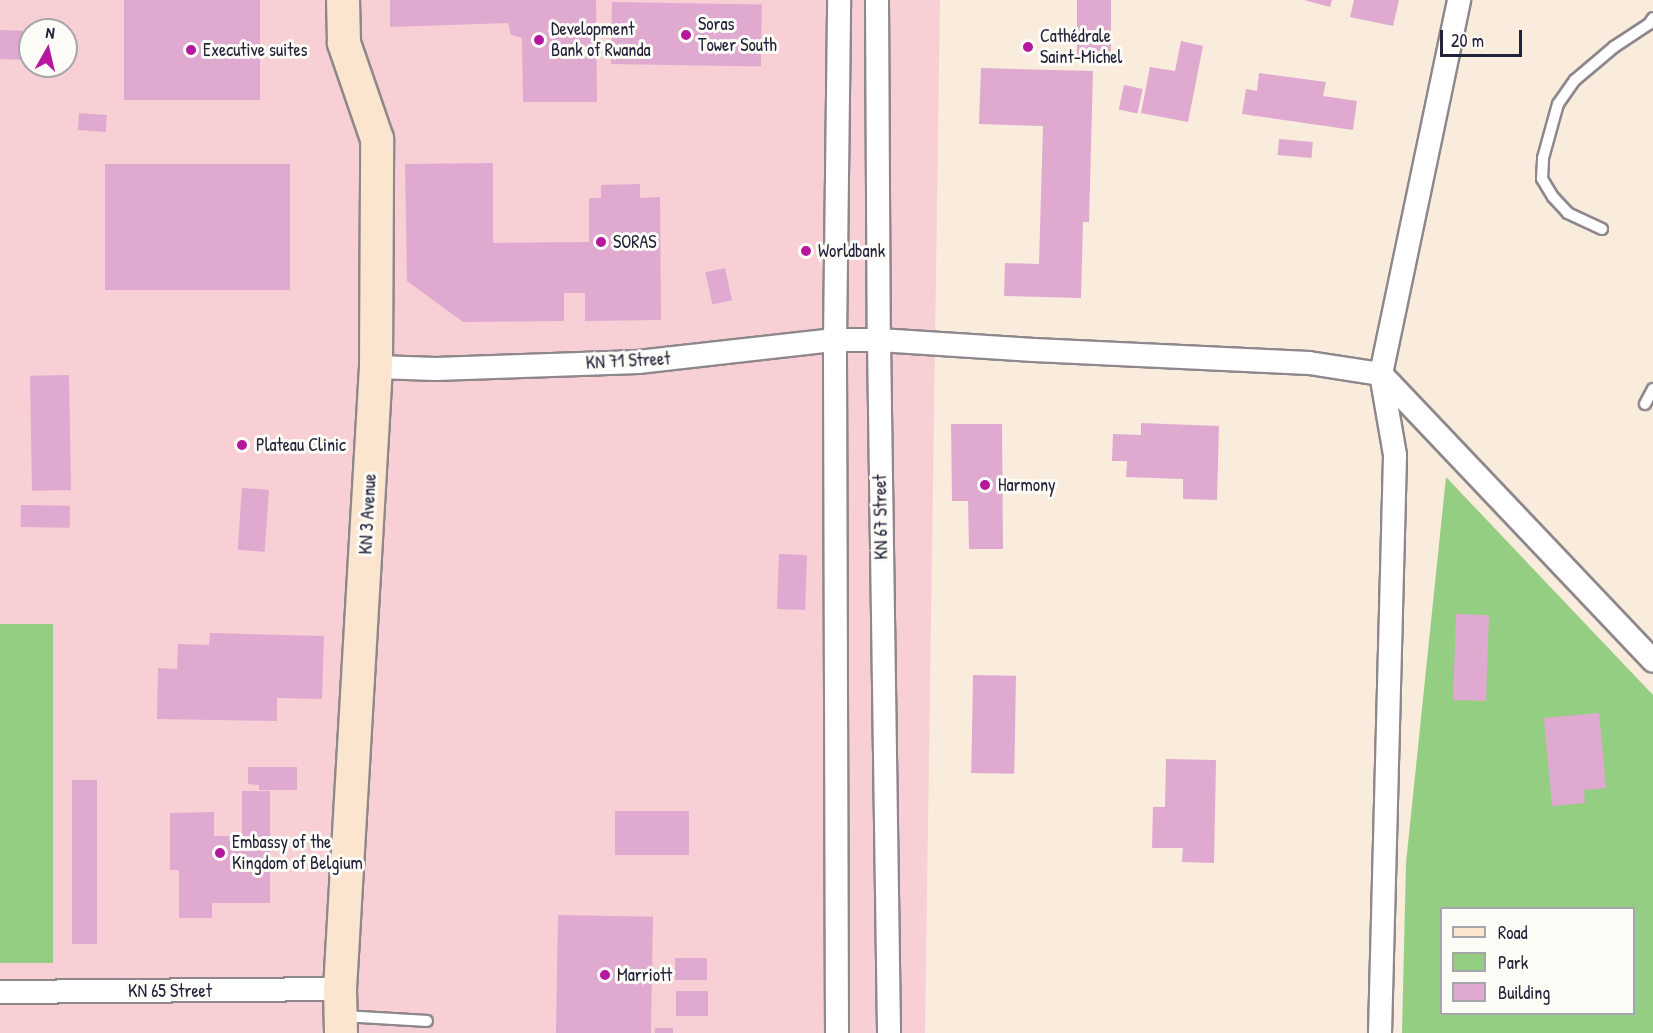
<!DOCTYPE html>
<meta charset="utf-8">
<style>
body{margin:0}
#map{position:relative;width:1653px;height:1033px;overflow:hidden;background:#f9ecdc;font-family:"Patrick Hand",sans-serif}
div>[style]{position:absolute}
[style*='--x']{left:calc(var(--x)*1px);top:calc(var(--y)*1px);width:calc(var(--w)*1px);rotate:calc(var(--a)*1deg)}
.built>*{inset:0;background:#f7cfd5}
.green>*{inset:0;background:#93ce82;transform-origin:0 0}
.building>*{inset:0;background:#e0a9d0;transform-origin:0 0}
.roads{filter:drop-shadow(2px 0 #8e878c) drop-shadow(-2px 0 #8e878c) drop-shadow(0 2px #8e878c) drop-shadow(0 -2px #8e878c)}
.lane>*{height:10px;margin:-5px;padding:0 5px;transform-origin:5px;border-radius:5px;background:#fff}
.street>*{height:22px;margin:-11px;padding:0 11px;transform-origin:11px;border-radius:11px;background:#fff}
.secondary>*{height:32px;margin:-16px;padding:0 16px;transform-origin:16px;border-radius:16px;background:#fbe5cf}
.dots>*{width:16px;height:16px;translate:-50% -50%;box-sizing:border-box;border:3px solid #fdfcf7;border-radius:50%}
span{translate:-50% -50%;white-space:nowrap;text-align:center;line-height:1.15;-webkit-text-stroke:6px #fdfcf7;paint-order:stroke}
.poi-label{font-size:18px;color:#22223b}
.left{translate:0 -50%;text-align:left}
.street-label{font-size:18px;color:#22223b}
.legend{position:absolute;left:1440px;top:907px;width:195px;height:108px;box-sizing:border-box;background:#fdfcf7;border:2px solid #a5a5ac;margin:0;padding:8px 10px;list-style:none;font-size:18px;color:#22223b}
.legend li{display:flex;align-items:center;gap:12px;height:30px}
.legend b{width:30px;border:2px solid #a5a5ac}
.north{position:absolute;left:18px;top:18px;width:60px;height:60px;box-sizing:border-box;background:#fdfcf7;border:2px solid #a5a5ac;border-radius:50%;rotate:8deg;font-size:16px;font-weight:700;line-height:24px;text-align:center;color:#22223b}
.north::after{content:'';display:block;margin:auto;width:21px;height:27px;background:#b5179e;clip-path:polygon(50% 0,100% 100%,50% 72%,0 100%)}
.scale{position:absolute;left:1440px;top:30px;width:82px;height:27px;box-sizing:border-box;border:3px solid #22223b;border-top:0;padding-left:8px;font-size:18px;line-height:21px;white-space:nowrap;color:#22223b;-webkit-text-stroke:4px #fdfcf7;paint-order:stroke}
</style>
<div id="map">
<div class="built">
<div style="clip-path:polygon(evenodd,0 0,940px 0,925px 1033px,0 1033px,0 0,30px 30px,66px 30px,66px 66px,30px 66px,30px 30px)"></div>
</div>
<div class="green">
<div style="clip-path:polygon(evenodd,1446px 477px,1653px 695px,1653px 1033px,1402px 1033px,1406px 863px,1446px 477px,1442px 908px,1634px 908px,1634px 1014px,1442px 1014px,1442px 908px)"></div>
<div style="left:0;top:624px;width:53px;height:339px"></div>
</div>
<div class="building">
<div style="left:124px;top:0;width:136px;height:100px"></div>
<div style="clip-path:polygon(390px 0,596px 0,597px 102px,523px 102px,522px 38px,511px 35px,508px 23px,390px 27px)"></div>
<div style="left:1077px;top:0;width:34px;height:56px"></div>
<div style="clip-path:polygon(1304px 0,1332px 0,1330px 7px)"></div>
<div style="clip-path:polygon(1354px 0,1399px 0,1393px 26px,1350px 17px)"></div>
<div style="left:612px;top:2px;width:150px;height:62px;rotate:1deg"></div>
<div style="left:0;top:30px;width:23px;height:29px;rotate:2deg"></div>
<div style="clip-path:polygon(1181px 41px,1203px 46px,1188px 122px,1141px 113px,1150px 67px,1175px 71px)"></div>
<div style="clip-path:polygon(981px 68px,1093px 71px,1089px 222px,1083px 222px,1081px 298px,1004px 296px,1005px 263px,1039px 264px,1043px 126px,979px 124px)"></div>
<div style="clip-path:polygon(1259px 73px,1326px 82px,1323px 96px,1357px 101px,1353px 130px,1242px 114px,1246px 89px,1257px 91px)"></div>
<div style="left:1124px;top:85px;width:19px;height:25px;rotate:12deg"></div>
<div style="left:79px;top:113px;width:28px;height:17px;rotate:4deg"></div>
<div style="left:1279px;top:139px;width:34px;height:16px;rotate:5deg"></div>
<div style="clip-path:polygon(493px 163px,493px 243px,589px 242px,589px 198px,601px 198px,601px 185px,640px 184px,640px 198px,660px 197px,661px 320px,585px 321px,585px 293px,564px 293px,564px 321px,463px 322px,407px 281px,405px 164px)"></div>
<div style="left:105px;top:164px;width:185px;height:126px"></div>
<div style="left:725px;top:268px;width:33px;height:20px;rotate:78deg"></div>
<div style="left:69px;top:375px;width:115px;height:39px;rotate:89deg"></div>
<div style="clip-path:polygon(1141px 423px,1219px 426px,1217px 500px,1183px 499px,1183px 479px,1126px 477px,1127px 461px,1112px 461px,1113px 434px,1141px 435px)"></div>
<div style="clip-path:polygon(951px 424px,1002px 424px,1003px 549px,969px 549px,968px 501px,952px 501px)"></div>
<div style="left:242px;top:488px;width:27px;height:62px;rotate:4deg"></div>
<div style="left:21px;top:505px;width:49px;height:22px;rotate:1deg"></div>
<div style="left:779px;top:554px;width:28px;height:55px;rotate:2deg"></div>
<div style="left:1456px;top:614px;width:33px;height:86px;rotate:2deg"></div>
<div style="clip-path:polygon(210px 633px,324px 636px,322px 699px,277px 698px,277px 721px,157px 719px,158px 668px,177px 669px,178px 644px,209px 645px)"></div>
<div style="left:973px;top:675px;width:43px;height:98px;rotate:1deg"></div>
<div style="clip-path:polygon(1599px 713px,1606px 788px,1584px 790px,1585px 803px,1552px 806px,1544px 718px)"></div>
<div style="clip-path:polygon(1166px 759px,1216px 760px,1214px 863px,1182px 862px,1183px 848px,1152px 848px,1153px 807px,1165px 807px)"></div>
<div style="clip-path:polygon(248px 767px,297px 767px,297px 790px,259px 790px,259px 785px,248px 784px)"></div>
<div style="left:72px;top:780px;width:25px;height:164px"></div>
<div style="clip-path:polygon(242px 791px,270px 791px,270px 903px,212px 903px,212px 918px,179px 918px,179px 870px,170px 870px,170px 813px,214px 812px,214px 836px,242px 836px)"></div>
<div style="left:615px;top:811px;width:74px;height:44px"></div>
<div style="left:558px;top:915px;width:95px;height:118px;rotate:1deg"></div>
<div style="left:675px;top:958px;width:32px;height:22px"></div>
<div style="left:676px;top:991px;width:32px;height:25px"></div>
<div style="left:655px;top:1028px;width:18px;height:5px"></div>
</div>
<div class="roads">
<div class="lane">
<div style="--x:1602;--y:229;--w:38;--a:-155"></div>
<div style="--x:1568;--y:213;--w:22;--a:-133"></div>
<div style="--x:1553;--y:197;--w:21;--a:-121"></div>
<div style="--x:1542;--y:179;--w:21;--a:-87"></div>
<div style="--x:1543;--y:158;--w:56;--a:-74.5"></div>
<div style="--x:1558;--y:104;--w:29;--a:-55"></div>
<div style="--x:1575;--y:80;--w:51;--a:-40.2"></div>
<div style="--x:1614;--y:47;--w:42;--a:-33.3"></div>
<div style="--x:1649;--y:24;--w:7;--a:-56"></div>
<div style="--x:1645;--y:404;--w:17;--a:-62"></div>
<div style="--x:344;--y:1016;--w:83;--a:3.4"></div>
</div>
<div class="street">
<div style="--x:877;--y:0;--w:340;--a:89.7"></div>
<div style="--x:879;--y:340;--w:693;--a:89.17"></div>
<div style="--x:376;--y:367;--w:60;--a:1.9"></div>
<div style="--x:436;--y:369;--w:202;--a:-2"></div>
<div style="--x:638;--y:362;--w:198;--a:-6.4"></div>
<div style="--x:835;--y:340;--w:44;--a:0"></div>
<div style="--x:879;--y:340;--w:155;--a:3.7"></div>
<div style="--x:1034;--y:350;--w:275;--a:2.7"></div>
<div style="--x:1309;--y:363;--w:73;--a:8.7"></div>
<div style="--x:1381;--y:374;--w:395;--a:46.5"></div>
<div style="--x:0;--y:992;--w:340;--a:-0.5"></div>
<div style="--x:837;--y:1033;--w:693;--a:-90.17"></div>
<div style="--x:835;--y:340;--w:340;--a:-89.3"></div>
<div style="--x:1380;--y:1033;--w:578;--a:-88.51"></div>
<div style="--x:1395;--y:455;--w:82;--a:-99.8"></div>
<div style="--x:1381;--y:374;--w:382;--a:-78.2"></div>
</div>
<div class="secondary">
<div style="--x:341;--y:1033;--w:44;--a:-91.3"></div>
<div style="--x:340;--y:989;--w:623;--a:-86.69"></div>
<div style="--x:376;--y:367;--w:228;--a:-89.7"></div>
<div style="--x:377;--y:139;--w:102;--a:-109"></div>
<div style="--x:344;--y:43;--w:43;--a:-91.3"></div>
</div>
</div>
<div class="dots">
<div style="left:686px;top:35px;background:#b5179e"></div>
<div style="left:539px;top:40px;background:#b5179e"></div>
<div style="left:1028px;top:47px;background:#b5179e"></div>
<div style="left:191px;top:50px;background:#b5179e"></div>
<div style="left:601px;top:242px;background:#b5179e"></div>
<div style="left:806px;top:251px;background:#b5179e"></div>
<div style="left:242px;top:445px;background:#b5179e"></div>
<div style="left:985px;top:485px;background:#b5179e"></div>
<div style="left:220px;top:853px;background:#b5179e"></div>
<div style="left:605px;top:975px;background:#b5179e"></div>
</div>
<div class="poi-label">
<span class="left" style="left:698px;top:35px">Soras<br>Tower South</span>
<span class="left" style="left:551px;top:40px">Development<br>Bank of Rwanda</span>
<span class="left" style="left:1040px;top:47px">Cathédrale<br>Saint-Michel</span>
<span class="left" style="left:203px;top:50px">Executive suites</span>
<span class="left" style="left:613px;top:242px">SORAS</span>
<span class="left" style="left:818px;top:251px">Worldbank</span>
<span class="left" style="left:256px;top:445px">Plateau Clinic</span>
<span class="left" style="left:998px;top:485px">Harmony</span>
<span class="left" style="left:232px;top:853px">Embassy of the<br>Kingdom of Belgium</span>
<span class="left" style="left:617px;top:975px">Marriott</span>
</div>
<div class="street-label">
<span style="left:628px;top:361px;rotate:-3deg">KN 71 Street</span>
<span style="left:368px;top:514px;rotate:-87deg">KN 3 Avenue</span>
<span style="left:881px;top:517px;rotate:-91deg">KN 67 Street</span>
<span style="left:170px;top:991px">KN 65 Street</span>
</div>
<ul class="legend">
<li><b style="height:8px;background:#fbe5cf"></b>Road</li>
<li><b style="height:16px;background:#93ce82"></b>Park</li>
<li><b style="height:16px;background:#e0a9d0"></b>Building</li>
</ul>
<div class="north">N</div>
<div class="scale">20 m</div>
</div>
